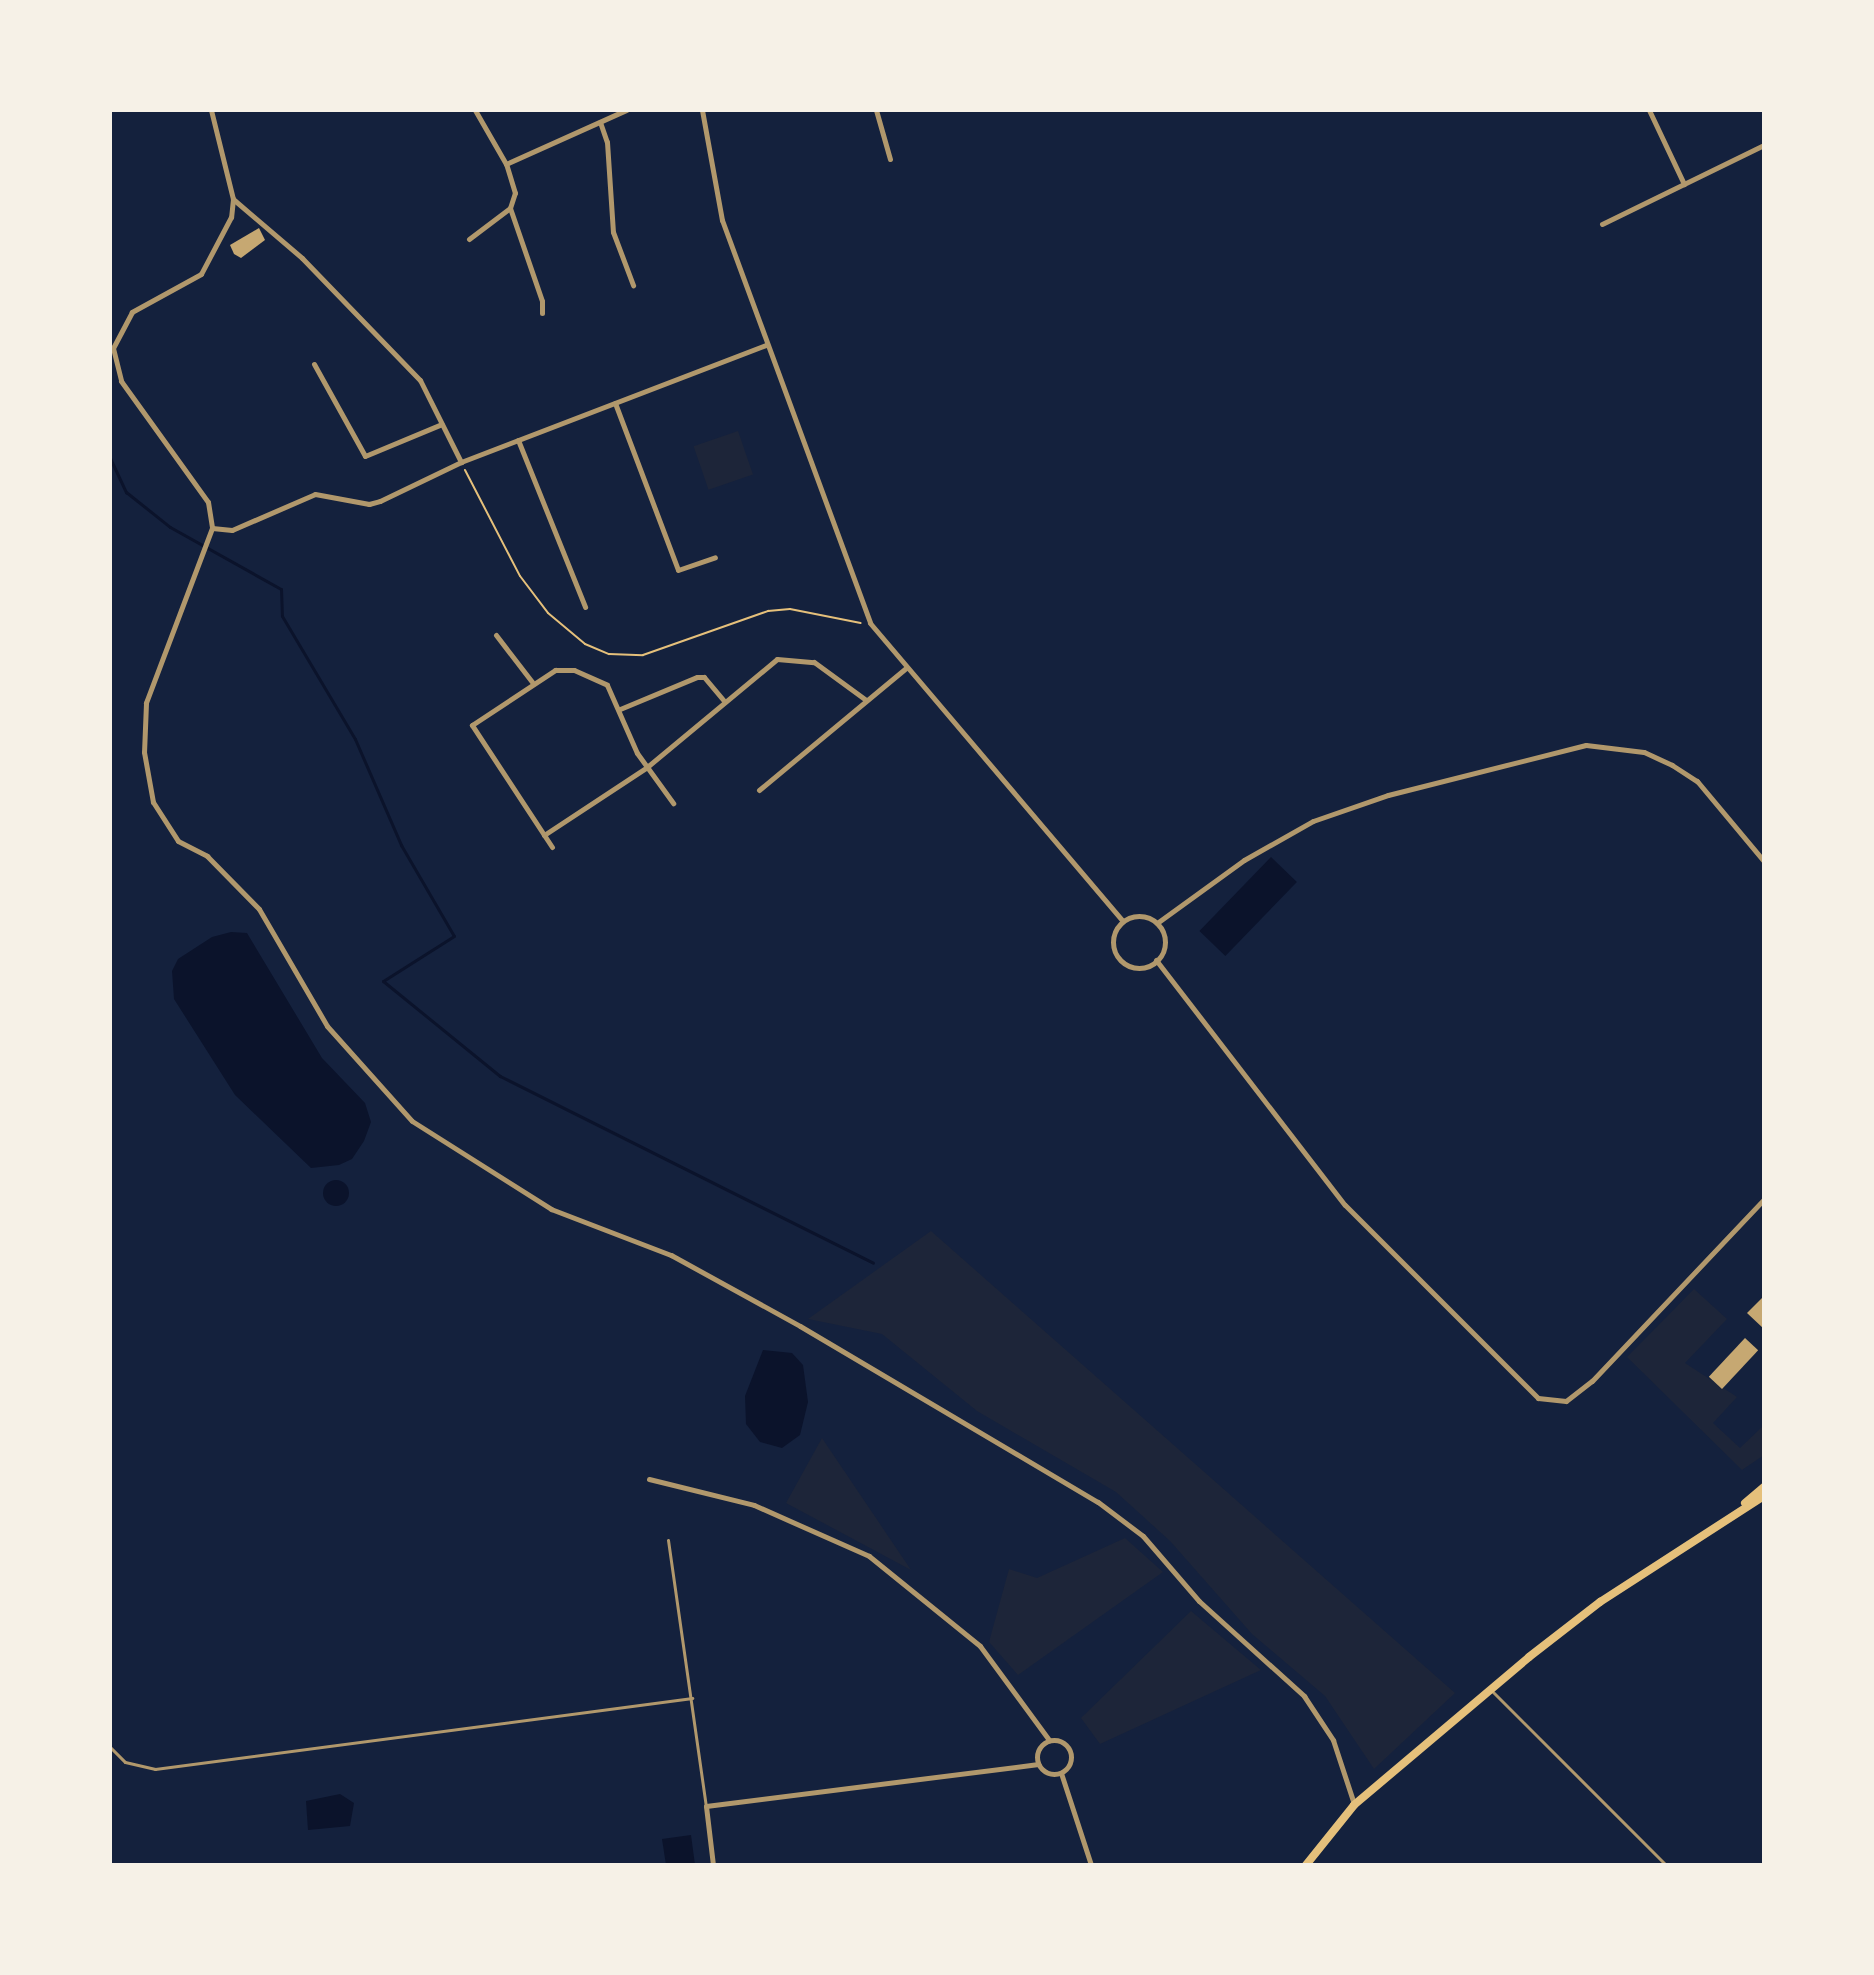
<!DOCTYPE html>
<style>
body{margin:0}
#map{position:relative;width:1874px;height:1975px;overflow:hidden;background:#14213d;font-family:Commissioner,sans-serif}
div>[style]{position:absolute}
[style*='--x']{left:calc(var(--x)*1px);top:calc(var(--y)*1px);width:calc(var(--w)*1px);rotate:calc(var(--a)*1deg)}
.green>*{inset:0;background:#1d2539;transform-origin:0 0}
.water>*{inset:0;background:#0b132b;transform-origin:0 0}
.round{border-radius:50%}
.stream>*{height:3px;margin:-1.5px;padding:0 1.5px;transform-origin:1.5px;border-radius:1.5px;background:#0b132b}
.building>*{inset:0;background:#c6a872;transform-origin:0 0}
.path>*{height:2px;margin:-1px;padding:0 1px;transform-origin:1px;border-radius:1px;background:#e5c07b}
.service>*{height:3px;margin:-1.5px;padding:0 1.5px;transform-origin:1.5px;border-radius:1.5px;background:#b1986c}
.minor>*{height:5px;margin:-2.5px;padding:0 2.5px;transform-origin:2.5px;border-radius:2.5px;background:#b1986c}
.minor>.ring{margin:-2.5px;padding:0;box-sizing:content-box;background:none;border:5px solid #b1986c;border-radius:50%}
.secondary>*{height:8px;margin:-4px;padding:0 4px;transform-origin:4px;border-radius:4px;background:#e5c07b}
span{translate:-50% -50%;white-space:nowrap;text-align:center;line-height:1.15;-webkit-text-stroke:8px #f6f1e7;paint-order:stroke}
.frame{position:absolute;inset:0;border:112px solid #f6f1e7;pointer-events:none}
</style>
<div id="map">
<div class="green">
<div style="left:738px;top:431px;width:46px;height:47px;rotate:71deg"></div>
<div style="clip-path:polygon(931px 1231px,1455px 1693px,1374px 1769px,1325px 1696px,1252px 1634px,1170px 1541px,1116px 1492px,977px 1411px,882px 1334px,808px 1319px)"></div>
<div style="clip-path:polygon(1694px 1289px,1727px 1319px,1685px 1363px,1737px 1397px,1713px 1423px,1740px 1448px,1764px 1425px,1764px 1455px,1742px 1470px,1627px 1357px)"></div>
<div style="clip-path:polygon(822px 1438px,911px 1570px,786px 1503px)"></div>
<div style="clip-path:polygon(1125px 1538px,1163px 1572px,1018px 1675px,989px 1642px,1009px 1569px,1037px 1578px)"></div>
<div style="clip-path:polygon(1191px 1611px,1261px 1670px,1100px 1744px,1081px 1718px)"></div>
</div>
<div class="water">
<div style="left:1271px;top:857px;width:36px;height:103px;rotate:44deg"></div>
<div style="clip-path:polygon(231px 932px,247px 933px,322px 1058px,365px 1103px,371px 1122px,364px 1141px,352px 1159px,339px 1165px,311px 1168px,235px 1095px,174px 999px,172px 971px,178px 959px,212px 937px)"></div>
<div class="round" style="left:323px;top:1180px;width:26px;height:26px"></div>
<div style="clip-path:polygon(763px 1350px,792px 1353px,803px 1365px,808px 1402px,800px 1435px,782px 1448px,760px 1442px,746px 1424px,745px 1396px)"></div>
<div style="clip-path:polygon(340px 1794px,354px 1803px,350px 1826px,308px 1830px,306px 1801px)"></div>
<div style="clip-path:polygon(691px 1835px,695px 1865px,666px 1865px,662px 1839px)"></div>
</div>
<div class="stream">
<div style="--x:110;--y:458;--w:38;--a:65"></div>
<div style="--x:126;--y:492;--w:56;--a:38.5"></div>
<div style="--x:170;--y:527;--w:127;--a:29.2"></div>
<div style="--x:281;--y:589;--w:27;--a:88"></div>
<div style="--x:282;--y:616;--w:143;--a:59.3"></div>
<div style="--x:355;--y:739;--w:116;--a:66.5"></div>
<div style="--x:401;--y:845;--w:105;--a:59.8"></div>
<div style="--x:454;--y:936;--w:84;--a:147.6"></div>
<div style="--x:383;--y:981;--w:151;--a:39.1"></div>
<div style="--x:500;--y:1076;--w:417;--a:26.6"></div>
</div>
<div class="building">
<div style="clip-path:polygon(259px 228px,265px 240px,241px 258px,234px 254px,230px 245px)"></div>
<div style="clip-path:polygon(1764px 1296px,1764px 1329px,1747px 1313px)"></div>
<div style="left:1745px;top:1338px;width:18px;height:53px;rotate:43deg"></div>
</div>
<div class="path">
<div style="--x:465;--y:470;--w:119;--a:62.6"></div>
<div style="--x:520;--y:576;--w:46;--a:52.9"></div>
<div style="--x:548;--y:613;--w:48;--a:40"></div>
<div style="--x:585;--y:644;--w:26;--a:23"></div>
<div style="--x:609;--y:654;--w:34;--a:2"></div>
<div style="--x:643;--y:655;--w:133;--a:-19.4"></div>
<div style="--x:768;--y:611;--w:22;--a:-5"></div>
<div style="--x:790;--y:609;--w:72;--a:11.2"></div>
</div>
<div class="service">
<div style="--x:668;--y:1540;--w:269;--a:81.9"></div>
<div style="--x:1493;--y:1692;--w:245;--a:45"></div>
<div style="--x:110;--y:1747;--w:21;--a:45"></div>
<div style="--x:125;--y:1762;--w:31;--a:13"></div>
<div style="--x:155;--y:1769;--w:542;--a:-7.53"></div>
</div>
<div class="minor">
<div style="--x:211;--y:110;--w:92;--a:76.1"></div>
<div style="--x:233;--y:199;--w:18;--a:96"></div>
<div style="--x:231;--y:217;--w:64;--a:117.8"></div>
<div style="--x:201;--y:274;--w:79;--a:151.2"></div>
<div style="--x:132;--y:312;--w:41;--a:117.8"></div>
<div style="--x:113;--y:348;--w:34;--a:76"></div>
<div style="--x:121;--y:381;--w:149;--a:54.3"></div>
<div style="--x:208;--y:502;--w:26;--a:81"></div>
<div style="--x:212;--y:528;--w:187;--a:110.7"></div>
<div style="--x:146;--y:703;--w:49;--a:92.3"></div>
<div style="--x:144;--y:752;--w:51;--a:79.8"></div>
<div style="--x:153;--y:802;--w:46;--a:57.3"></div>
<div style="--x:178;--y:841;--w:33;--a:27"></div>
<div style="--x:207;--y:856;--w:74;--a:45.5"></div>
<div style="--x:259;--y:909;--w:135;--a:59.8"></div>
<div style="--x:327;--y:1026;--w:127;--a:48.2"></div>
<div style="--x:412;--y:1121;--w:165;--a:32.3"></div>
<div style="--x:551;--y:1209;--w:129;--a:21"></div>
<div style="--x:671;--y:1255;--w:147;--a:28.8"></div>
<div style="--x:800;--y:1326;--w:346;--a:30.6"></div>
<div style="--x:1098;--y:1502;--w:56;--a:37.1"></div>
<div style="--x:1143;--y:1536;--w:86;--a:49.3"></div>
<div style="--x:1199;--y:1601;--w:142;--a:42.1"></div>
<div style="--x:1304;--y:1696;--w:53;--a:56.6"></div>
<div style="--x:1333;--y:1740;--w:67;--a:71.8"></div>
<div style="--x:702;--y:110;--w:112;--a:79.7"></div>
<div style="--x:722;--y:220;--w:429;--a:69.8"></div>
<div style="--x:870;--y:623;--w:391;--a:49.7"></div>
<div style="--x:876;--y:110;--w:51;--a:74.1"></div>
<div style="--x:1649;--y:110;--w:82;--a:64.7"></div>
<div style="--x:600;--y:122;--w:21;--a:71"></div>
<div style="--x:607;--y:142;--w:90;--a:86.2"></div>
<div style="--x:613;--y:232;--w:57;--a:69.3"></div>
<div style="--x:506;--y:164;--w:132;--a:-24.2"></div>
<div style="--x:233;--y:199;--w:91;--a:40.5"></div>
<div style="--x:302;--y:258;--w:170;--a:46"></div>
<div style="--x:420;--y:380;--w:92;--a:63.4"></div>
<div style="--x:510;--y:208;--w:98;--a:71"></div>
<div style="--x:542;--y:301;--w:12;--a:90"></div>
<div style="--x:1602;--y:224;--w:180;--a:-26"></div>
<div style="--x:469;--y:239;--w:51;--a:-37.1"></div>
<div style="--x:510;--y:208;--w:16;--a:-72"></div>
<div style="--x:515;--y:193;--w:30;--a:-107"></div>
<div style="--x:506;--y:164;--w:62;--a:-119.9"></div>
<div style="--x:314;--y:364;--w:105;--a:61"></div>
<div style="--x:365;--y:456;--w:83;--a:-22.6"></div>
<div style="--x:615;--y:403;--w:178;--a:69.3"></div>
<div style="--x:678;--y:570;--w:39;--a:-19"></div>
<div style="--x:518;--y:440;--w:180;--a:68.1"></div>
<div style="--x:212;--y:528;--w:20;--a:6"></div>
<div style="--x:232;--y:530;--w:90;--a:-23.4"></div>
<div style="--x:315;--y:494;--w:55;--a:10.5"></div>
<div style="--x:369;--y:504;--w:11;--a:-15"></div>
<div style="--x:380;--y:501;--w:90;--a:-25.7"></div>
<div style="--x:461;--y:462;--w:327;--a:-21"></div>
<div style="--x:496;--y:635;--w:59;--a:52.5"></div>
<div style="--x:620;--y:709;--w:83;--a:-22.6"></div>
<div style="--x:697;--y:677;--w:7;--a:0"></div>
<div style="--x:704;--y:677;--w:31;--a:50"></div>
<div style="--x:759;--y:790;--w:191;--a:-39.7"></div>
<div style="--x:544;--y:835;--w:123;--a:-33.4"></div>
<div style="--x:647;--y:767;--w:169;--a:-39.7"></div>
<div style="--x:777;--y:659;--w:37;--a:5"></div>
<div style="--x:814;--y:662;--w:64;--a:36.2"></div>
<div style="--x:552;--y:847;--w:146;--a:-123.3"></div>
<div style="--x:472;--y:725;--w:100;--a:-33.5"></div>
<div style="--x:555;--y:670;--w:19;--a:0"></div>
<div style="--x:574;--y:670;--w:36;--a:24"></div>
<div style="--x:607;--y:685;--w:74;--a:66.2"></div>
<div style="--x:637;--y:753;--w:62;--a:54.2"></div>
<div class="ring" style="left:1113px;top:916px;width:47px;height:47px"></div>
<div style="--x:1157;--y:923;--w:107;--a:-35.9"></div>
<div style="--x:1244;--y:860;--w:79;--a:-29.5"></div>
<div style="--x:1313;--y:821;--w:79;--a:-19.1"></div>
<div style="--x:1388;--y:795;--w:204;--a:-14.2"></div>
<div style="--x:1586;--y:745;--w:58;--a:6.9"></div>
<div style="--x:1644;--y:752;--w:31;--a:25"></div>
<div style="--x:1672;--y:765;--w:30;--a:33"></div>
<div style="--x:1697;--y:781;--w:104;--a:50.1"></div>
<div style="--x:1156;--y:960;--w:309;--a:52.4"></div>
<div style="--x:1345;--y:1205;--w:273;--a:45"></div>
<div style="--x:1538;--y:1398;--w:28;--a:6"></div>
<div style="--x:1566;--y:1401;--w:33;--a:-38"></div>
<div style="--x:1592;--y:1381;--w:250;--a:-46.6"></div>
<div style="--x:649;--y:1479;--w:108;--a:13.9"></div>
<div style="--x:754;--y:1505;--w:126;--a:23.9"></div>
<div style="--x:869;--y:1556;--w:143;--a:39"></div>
<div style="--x:980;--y:1646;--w:117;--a:53.7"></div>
<div class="ring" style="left:1037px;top:1740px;width:29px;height:29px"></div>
<div style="--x:1061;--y:1773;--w:97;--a:71.9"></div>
<div style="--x:713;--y:1865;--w:59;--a:-96.8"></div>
<div style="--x:706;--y:1806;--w:335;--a:-7.2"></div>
</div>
<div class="secondary">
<div style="--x:1745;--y:1503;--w:25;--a:-40"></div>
<div style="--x:1306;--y:1865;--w:77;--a:-51.3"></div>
<div style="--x:1354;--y:1805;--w:229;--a:-40.2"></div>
<div style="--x:1529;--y:1657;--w:90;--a:-37.8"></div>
<div style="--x:1600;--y:1602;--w:195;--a:-32.9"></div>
</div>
<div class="frame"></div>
</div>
